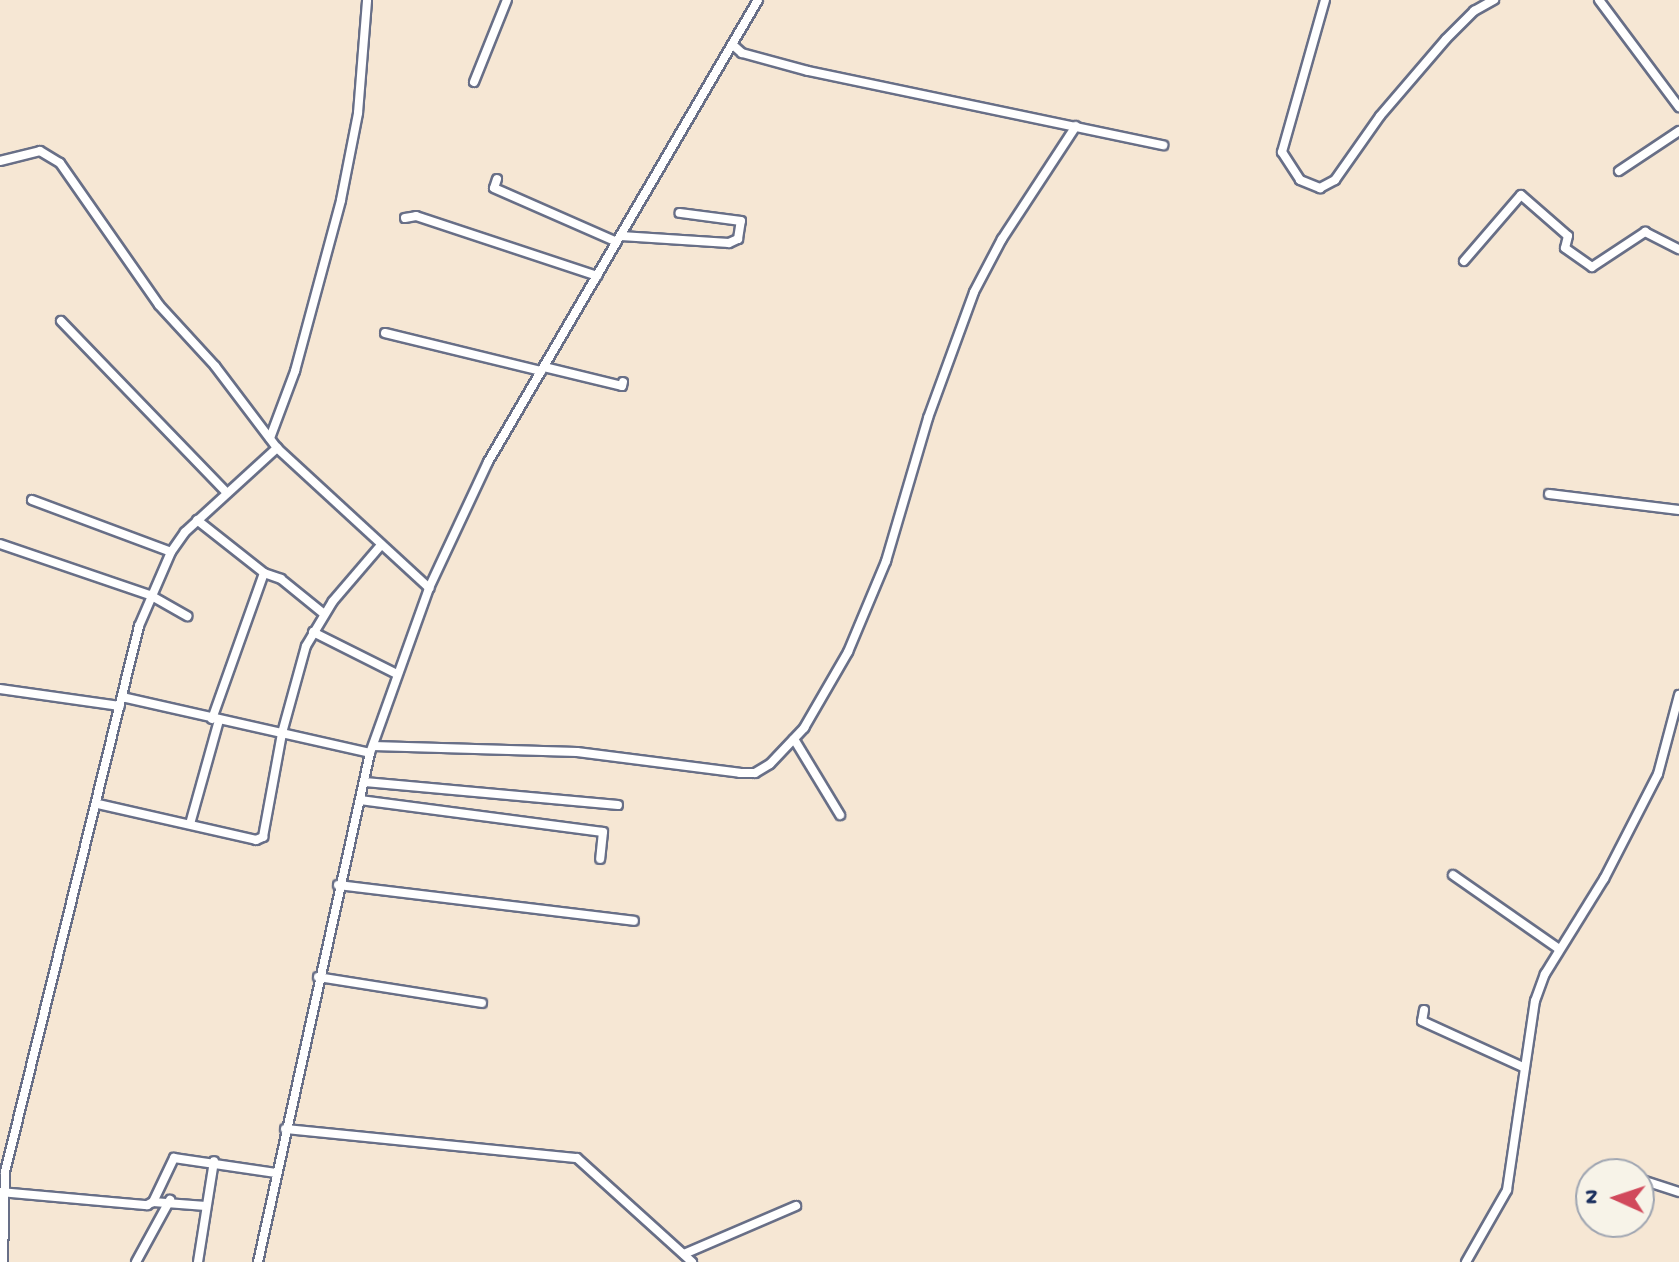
<!DOCTYPE html>
<style>
body{margin:0}
#map{position:relative;width:1679px;height:1262px;overflow:hidden;background:#f6e7d4;font-family:"Gochi Hand",sans-serif}
div>[style]{position:absolute}
[style*='--x']{left:calc(var(--x)*1px);top:calc(var(--y)*1px);width:calc(var(--w)*1px);rotate:calc(var(--a)*1deg)}
.roads{filter:drop-shadow(2px 0 #686f87) drop-shadow(-2px 0 #686f87) drop-shadow(0 2px #686f87) drop-shadow(0 -2px #686f87)}
.minor>*{height:8px;margin:-4px;padding:0 4px;transform-origin:4px;border-radius:4px;background:#fff}
span{translate:-50% -50%;white-space:nowrap;text-align:center;line-height:1.15;-webkit-text-stroke:7px #f7f3e8;paint-order:stroke}
.north{position:absolute;left:1575px;top:1158px;width:80px;height:80px;box-sizing:border-box;background:#f7f3e8;border:2px solid #9fa5b1;border-radius:50%;rotate:273deg;font-size:22px;font-weight:700;line-height:32px;text-align:center;color:#1b2f5e}
.north::after{content:'';display:block;margin:auto;width:28px;height:36px;background:#d1495b;clip-path:polygon(50% 0,100% 100%,50% 72%,0 100%)}
</style>
<div id="map">
<div class="roads">
<div class="minor">
<div style="--x:1325;--y:0;--w:158;--a:105.8"></div>
<div style="--x:1282;--y:152;--w:33;--a:57"></div>
<div style="--x:1300;--y:180;--w:22;--a:22"></div>
<div style="--x:1320;--y:188;--w:17;--a:-28"></div>
<div style="--x:1335;--y:180;--w:78;--a:-54.9"></div>
<div style="--x:1380;--y:116;--w:101;--a:-49.4"></div>
<div style="--x:1446;--y:39;--w:40;--a:-45"></div>
<div style="--x:1474;--y:11;--w:23;--a:-29"></div>
<div style="--x:1599;--y:0;--w:134;--a:53.2"></div>
<div style="--x:733;--y:45;--w:12;--a:42"></div>
<div style="--x:742;--y:53;--w:68;--a:15.3"></div>
<div style="--x:808;--y:71;--w:363;--a:11.8"></div>
<div style="--x:474;--y:82;--w:88;--a:-68.1"></div>
<div style="--x:0;--y:161;--w:41;--a:-14"></div>
<div style="--x:40;--y:151;--w:23;--a:31"></div>
<div style="--x:60;--y:163;--w:173;--a:55.1"></div>
<div style="--x:159;--y:305;--w:83;--a:47.4"></div>
<div style="--x:215;--y:366;--w:103;--a:52.9"></div>
<div style="--x:277;--y:448;--w:207;--a:42.6"></div>
<div style="--x:1619;--y:171;--w:72;--a:-33.7"></div>
<div style="--x:497;--y:179;--w:9;--a:108"></div>
<div style="--x:494;--y:188;--w:134;--a:23.7"></div>
<div style="--x:405;--y:218;--w:11;--a:-10"></div>
<div style="--x:416;--y:216;--w:191;--a:18.3"></div>
<div style="--x:621;--y:236;--w:108;--a:3.7"></div>
<div style="--x:729;--y:243;--w:10;--a:-24"></div>
<div style="--x:738;--y:239;--w:18;--a:-81"></div>
<div style="--x:741;--y:221;--w:62;--a:-172.5"></div>
<div style="--x:1464;--y:261;--w:87;--a:-49.2"></div>
<div style="--x:1521;--y:195;--w:62;--a:41.1"></div>
<div style="--x:1568;--y:236;--w:12;--a:104"></div>
<div style="--x:1565;--y:248;--w:33;--a:35"></div>
<div style="--x:1592;--y:267;--w:64;--a:-33.4"></div>
<div style="--x:1645;--y:232;--w:38;--a:27"></div>
<div style="--x:61;--y:321;--w:239;--a:46"></div>
<div style="--x:385;--y:333;--w:161;--a:13.7"></div>
<div style="--x:544;--y:367;--w:80;--a:13.7"></div>
<div style="--x:622;--y:386;--w:4;--a:-76"></div>
<div style="--x:270;--y:438;--w:72;--a:-69.5"></div>
<div style="--x:295;--y:371;--w:177;--a:-74.9"></div>
<div style="--x:341;--y:200;--w:89;--a:-78.9"></div>
<div style="--x:358;--y:113;--w:113;--a:-85.4"></div>
<div style="--x:1549;--y:494;--w:131;--a:7"></div>
<div style="--x:32;--y:500;--w:148;--a:20.5"></div>
<div style="--x:197;--y:520;--w:85;--a:38.3"></div>
<div style="--x:264;--y:573;--w:155;--a:109.6"></div>
<div style="--x:0;--y:544;--w:158;--a:18.8"></div>
<div style="--x:150;--y:595;--w:43;--a:29.6"></div>
<div style="--x:264;--y:573;--w:18;--a:19"></div>
<div style="--x:281;--y:579;--w:55;--a:39.1"></div>
<div style="--x:313;--y:632;--w:94;--a:26.6"></div>
<div style="--x:0;--y:689;--w:121;--a:8.1"></div>
<div style="--x:122;--y:697;--w:254;--a:12.7"></div>
<div style="--x:794;--y:739;--w:89;--a:58.8"></div>
<div style="--x:373;--y:746;--w:204;--a:1.7"></div>
<div style="--x:577;--y:752;--w:164;--a:7.3"></div>
<div style="--x:740;--y:773;--w:15;--a:0"></div>
<div style="--x:755;--y:773;--w:17;--a:-31"></div>
<div style="--x:770;--y:764;--w:50;--a:-46.6"></div>
<div style="--x:804;--y:728;--w:88;--a:-59.9"></div>
<div style="--x:848;--y:652;--w:99;--a:-67.3"></div>
<div style="--x:886;--y:561;--w:149;--a:-73.6"></div>
<div style="--x:928;--y:418;--w:134;--a:-69.9"></div>
<div style="--x:974;--y:292;--w:60;--a:-62.2"></div>
<div style="--x:1002;--y:239;--w:135;--a:-56.8"></div>
<div style="--x:365;--y:782;--w:254;--a:5.2"></div>
<div style="--x:360;--y:800;--w:245;--a:7.5"></div>
<div style="--x:603;--y:832;--w:27;--a:96"></div>
<div style="--x:98;--y:804;--w:162;--a:12.8"></div>
<div style="--x:256;--y:840;--w:8;--a:-23"></div>
<div style="--x:263;--y:837;--w:106;--a:-79.6"></div>
<div style="--x:282;--y:733;--w:90;--a:-74.6"></div>
<div style="--x:306;--y:646;--w:52;--a:-59"></div>
<div style="--x:333;--y:601;--w:74;--a:-49.4"></div>
<div style="--x:190;--y:824;--w:108;--a:-74.4"></div>
<div style="--x:1453;--y:875;--w:129;--a:34.9"></div>
<div style="--x:338;--y:885;--w:298;--a:6.9"></div>
<div style="--x:318;--y:977;--w:166;--a:9"></div>
<div style="--x:1424;--y:1010;--w:11;--a:100"></div>
<div style="--x:1422;--y:1021;--w:113;--a:24.5"></div>
<div style="--x:285;--y:1129;--w:293;--a:5.7"></div>
<div style="--x:577;--y:1158;--w:155;--a:42.1"></div>
<div style="--x:1639;--y:1179;--w:42;--a:18"></div>
<div style="--x:0;--y:1192;--w:148;--a:5.1"></div>
<div style="--x:147;--y:1205;--w:7;--a:-27"></div>
<div style="--x:153;--y:1202;--w:49;--a:-64.5"></div>
<div style="--x:174;--y:1158;--w:103;--a:8.4"></div>
<div style="--x:153;--y:1202;--w:53;--a:4.3"></div>
<div style="--x:684;--y:1254;--w:122;--a:-23.2"></div>
<div style="--x:3;--y:1262;--w:90;--a:-88.7"></div>
<div style="--x:5;--y:1172;--w:562;--a:-76.21"></div>
<div style="--x:139;--y:626;--w:81;--a:-66.6"></div>
<div style="--x:171;--y:552;--w:24;--a:-55"></div>
<div style="--x:185;--y:532;--w:125;--a:-42.4"></div>
<div style="--x:136;--y:1262;--w:71;--a:-61.3"></div>
<div style="--x:198;--y:1262;--w:102;--a:-81"></div>
<div style="--x:258;--y:1262;--w:521;--a:-77.59"></div>
<div style="--x:370;--y:753;--w:175;--a:-70.3"></div>
<div style="--x:429;--y:588;--w:139;--a:-64.9"></div>
<div style="--x:488;--y:462;--w:535;--a:-59.7"></div>
<div style="--x:1466;--y:1262;--w:83;--a:-60.3"></div>
<div style="--x:1507;--y:1190;--w:191;--a:-81.6"></div>
<div style="--x:1535;--y:1001;--w:29;--a:-70"></div>
<div style="--x:1545;--y:974;--w:112;--a:-58.2"></div>
<div style="--x:1604;--y:879;--w:118;--a:-62.8"></div>
<div style="--x:1658;--y:774;--w:82;--a:-75.1"></div>
</div>
</div>
<div class="north">N</div>
</div>
